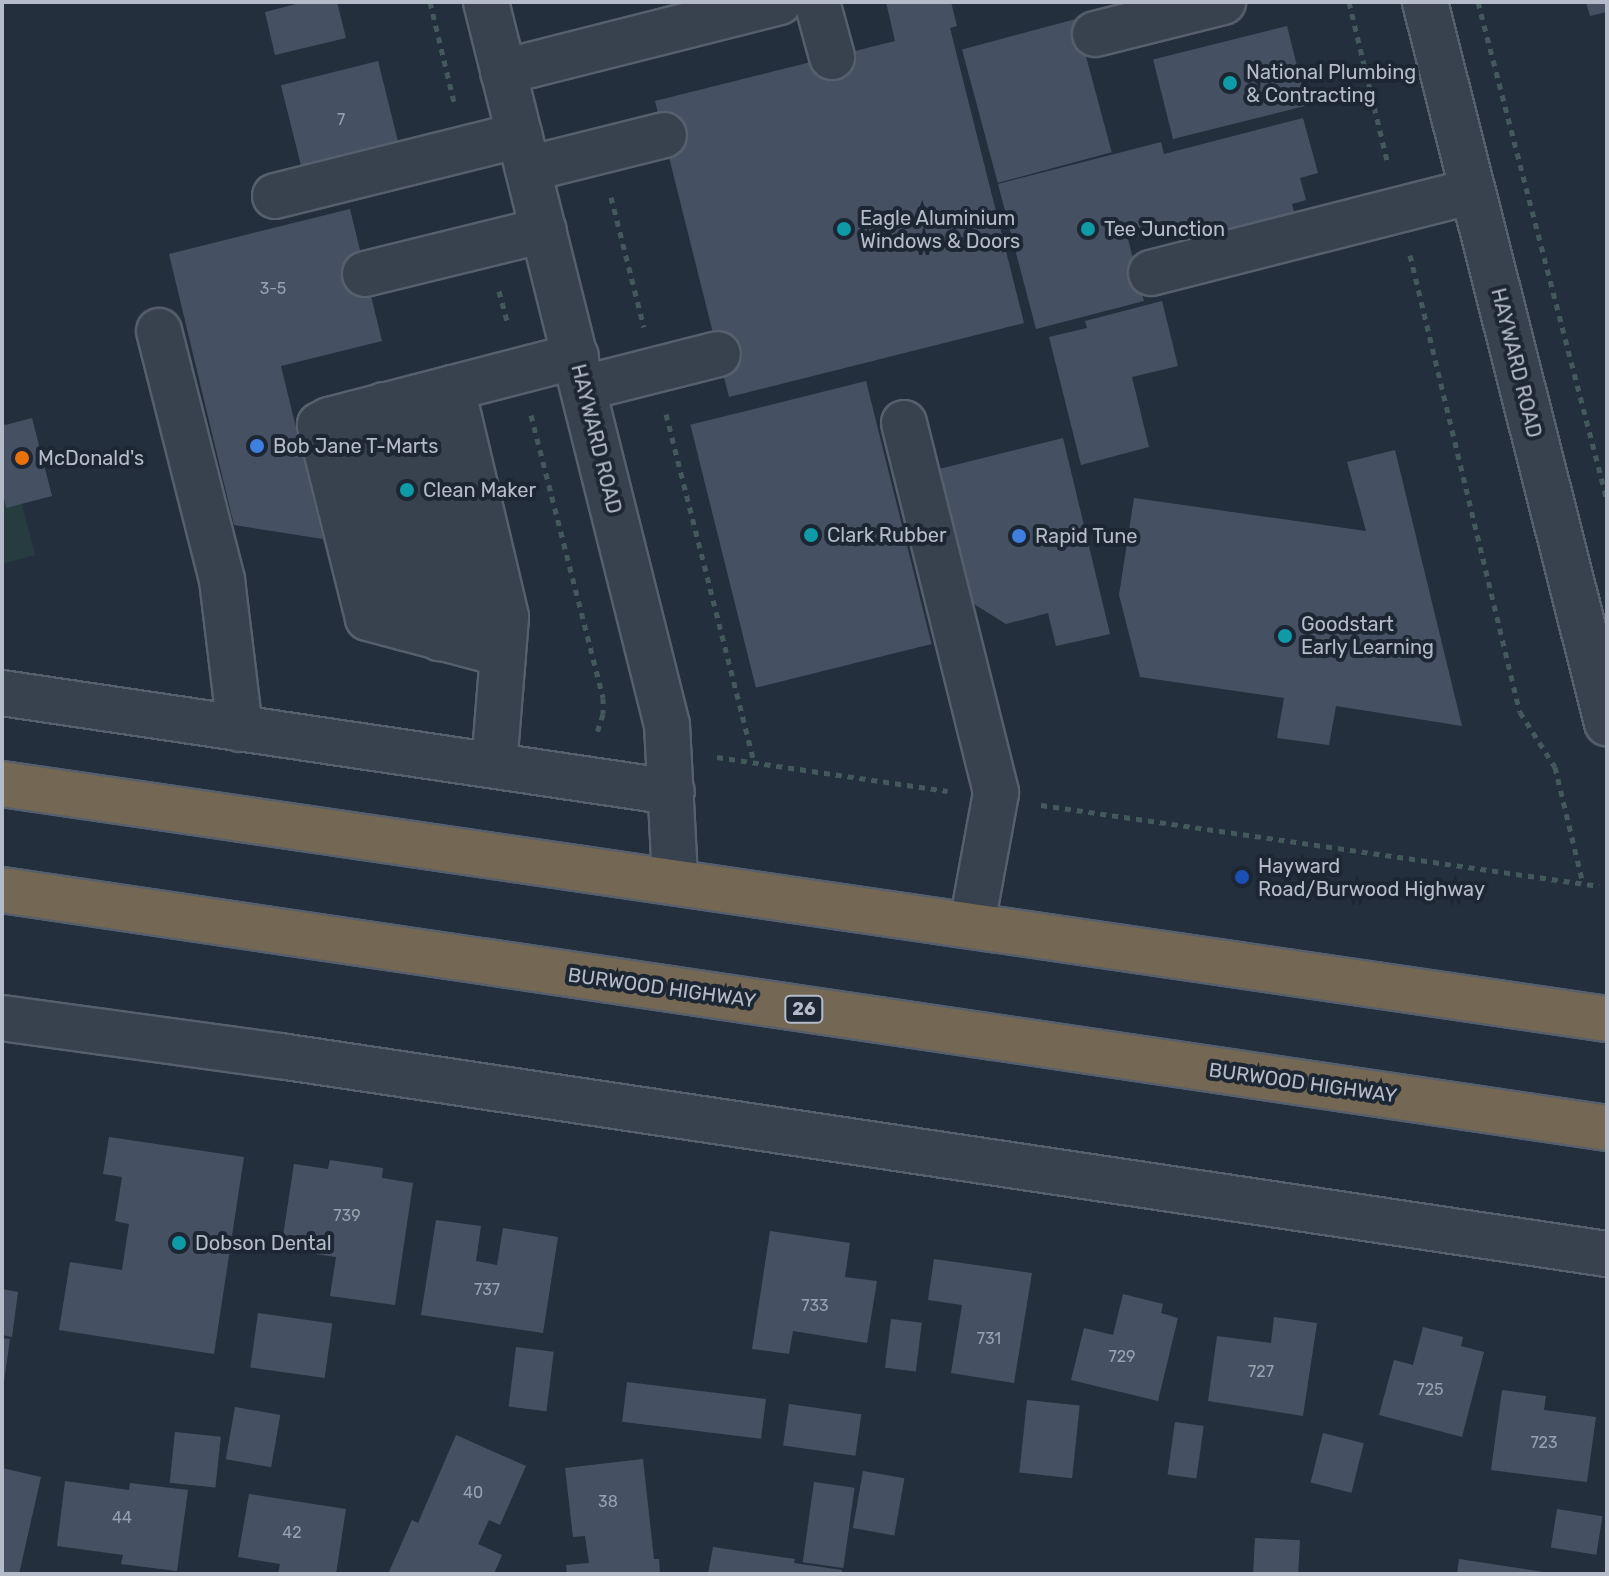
<!DOCTYPE html>
<style>
body{margin:0}
#map{position:relative;width:1609px;height:1576px;overflow:hidden;background:#242f3e;font-family:Rubik,sans-serif}
div>[style]{position:absolute}
[style*='--x']{left:calc(var(--x)*1px);top:calc(var(--y)*1px);width:calc(var(--w)*1px);rotate:calc(var(--a)*1deg)}
.green>*{inset:0;background:#263c3f}
.building>*{inset:0;background:#455162;transform-origin:0 0}
.path>*{height:5px;margin-top:-2.5px;transform-origin:0;background:repeating-linear-gradient(90deg,#44595c 0 6px,transparent 0 12px)}
.roads{filter:drop-shadow(2px 0 #565f6c) drop-shadow(-2px 0 #565f6c) drop-shadow(0 2px #565f6c) drop-shadow(0 -2px #565f6c)}
.minor>*{height:44px;margin:-22px;padding:0 22px;transform-origin:22px;border-radius:22px;background:#38414e}
.highway>*{height:44px;margin:-22px;padding:0 22px;transform-origin:22px;border-radius:22px;background:#746855}
.dots>*{width:22px;height:22px;translate:-50% -50%;box-sizing:border-box;border:4px solid #1d2633;border-radius:50%}
span{translate:-50% -50%;white-space:nowrap;text-align:center;line-height:1.15;-webkit-text-stroke:8px #1d2633;paint-order:stroke}
.number-label{font-size:16px;color:#98a1af}
.number-label span{-webkit-text-stroke-width:0}
.shield-label span{padding:2px 6px;background:#1d2633;border:2px solid;border-radius:6px;-webkit-text-stroke-width:0}
.shield-label{font-size:18px;color:#b4bcc9;font-weight:700}
.poi-label{font-size:20px;color:#b4bcc9}
.left{translate:0 -50%;text-align:left}
.street-label{font-size:20px;color:#b4bcc9}
.frame{position:absolute;inset:0;border:4px solid #b4bcc9;pointer-events:none}
</style>
<div id="map">
<div class="green">
<div style="clip-path:polygon(2px 490px,6px 507px,22px 504px,35px 555px,2px 564px)"></div>
</div>
<div class="building">
<div style="clip-path:polygon(304px 2px,337px 2px,346px 38px,275px 55px,265px 12px)"></div>
<div style="clip-path:polygon(886px 2px,951px 2px,957px 26px,950px 28px,1024px 323px,729px 397px,655px 101px,895px 41px)"></div>
<div style="clip-path:polygon(1586px 2px,1607px 2px,1607px 12px,1590px 16px)"></div>
<div style="left:1076px;top:19px;width:138px;height:118px;rotate:75deg"></div>
<div style="left:1287px;top:26px;width:82px;height:138px;rotate:76deg"></div>
<div style="left:378px;top:61px;width:96px;height:100px;rotate:76deg"></div>
<div style="clip-path:polygon(1303px 118px,1318px 173px,1300px 178px,1306px 200px,1292px 204px,1296px 219px,1209px 242px,1203px 220px,1128px 239px,1144px 301px,1036px 329px,998px 184px,1161px 142px,1164px 154px)"></div>
<div style="clip-path:polygon(350px 209px,382px 341px,281px 366px,323px 539px,234px 525px,169px 254px)"></div>
<div style="clip-path:polygon(1162px 301px,1178px 366px,1132px 377px,1149px 447px,1081px 465px,1049px 337px,1087px 328px,1085px 321px)"></div>
<div style="left:866px;top:381px;width:271px;height:181px;rotate:76deg"></div>
<div style="clip-path:polygon(32px 418px,52px 496px,6px 508px,2px 490px,2px 420px,5px 425px)"></div>
<div style="clip-path:polygon(1063px 438px,1110px 634px,1056px 646px,1048px 613px,1006px 624px,969px 601px,935px 470px)"></div>
<div style="clip-path:polygon(1395px 450px,1462px 726px,1336px 706px,1329px 745px,1277px 738px,1284px 698px,1140px 677px,1119px 595px,1134px 498px,1366px 531px,1347px 462px)"></div>
<div style="clip-path:polygon(109px 1137px,244px 1157px,214px 1354px,59px 1330px,70px 1262px,122px 1270px,129px 1224px,115px 1221px,122px 1177px,103px 1174px)"></div>
<div style="clip-path:polygon(330px 1160px,383px 1168px,382px 1178px,413px 1183px,395px 1305px,330px 1296px,336px 1257px,281px 1249px,294px 1164px,328px 1169px)"></div>
<div style="clip-path:polygon(436px 1220px,481px 1226px,476px 1261px,497px 1265px,503px 1228px,558px 1237px,543px 1333px,421px 1315px)"></div>
<div style="clip-path:polygon(770px 1231px,850px 1243px,845px 1277px,877px 1281px,867px 1343px,793px 1331px,789px 1354px,752px 1349px)"></div>
<div style="clip-path:polygon(934px 1259px,1032px 1273px,1014px 1383px,951px 1373px,962px 1305px,928px 1300px)"></div>
<div style="clip-path:polygon(2px 1289px,18px 1292px,12px 1337px,2px 1335px)"></div>
<div style="clip-path:polygon(1123px 1294px,1163px 1304px,1161px 1313px,1178px 1318px,1158px 1401px,1071px 1380px,1084px 1328px,1113px 1335px)"></div>
<div style="left:258px;top:1313px;width:75px;height:55px;rotate:8deg"></div>
<div style="clip-path:polygon(1274px 1317px,1317px 1323px,1303px 1416px,1208px 1401px,1217px 1336px,1271px 1343px)"></div>
<div style="left:891px;top:1319px;width:31px;height:49px;rotate:7deg"></div>
<div style="clip-path:polygon(1423px 1327px,1463px 1337px,1461px 1346px,1484px 1352px,1462px 1437px,1379px 1415px,1394px 1360px,1413px 1365px)"></div>
<div style="clip-path:polygon(2px 1338px,10px 1339px,4px 1381px,2px 1381px)"></div>
<div style="left:516px;top:1347px;width:38px;height:60px;rotate:7deg"></div>
<div style="left:627px;top:1382px;width:140px;height:40px;rotate:7deg"></div>
<div style="clip-path:polygon(1502px 1390px,1546px 1396px,1544px 1410px,1596px 1417px,1587px 1482px,1491px 1470px)"></div>
<div style="left:1027px;top:1400px;width:53px;height:73px;rotate:6deg"></div>
<div style="left:789px;top:1404px;width:73px;height:42px;rotate:8deg"></div>
<div style="left:235px;top:1407px;width:46px;height:53px;rotate:10deg"></div>
<div style="left:1175px;top:1422px;width:29px;height:53px;rotate:8deg"></div>
<div style="left:175px;top:1432px;width:46px;height:51px;rotate:6deg"></div>
<div style="left:1323px;top:1433px;width:42px;height:51px;rotate:14deg"></div>
<div style="clip-path:polygon(456px 1435px,526px 1466px,500px 1525px,489px 1520px,478px 1544px,502px 1555px,494px 1574px,388px 1574px,412px 1520px,418px 1523px)"></div>
<div style="clip-path:polygon(643px 1459px,654px 1559px,659px 1559px,660px 1574px,567px 1574px,566px 1565px,589px 1563px,585px 1536px,573px 1537px,565px 1468px)"></div>
<div style="clip-path:polygon(2px 1468px,41px 1477px,19px 1574px,2px 1574px)"></div>
<div style="left:863px;top:1471px;width:42px;height:58px;rotate:10deg"></div>
<div style="clip-path:polygon(65px 1481px,129px 1490px,130px 1483px,188px 1490px,177px 1571px,121px 1564px,123px 1555px,57px 1546px)"></div>
<div style="left:814px;top:1482px;width:41px;height:81px;rotate:8deg"></div>
<div style="clip-path:polygon(249px 1494px,346px 1509px,336px 1574px,278px 1574px,280px 1564px,238px 1557px)"></div>
<div style="left:1557px;top:1509px;width:46px;height:39px;rotate:9deg"></div>
<div style="left:1255px;top:1538px;width:45px;height:36px;rotate:3deg"></div>
<div style="clip-path:polygon(713px 1547px,795px 1559px,794px 1563px,842px 1570px,842px 1574px,708px 1574px)"></div>
<div style="clip-path:polygon(1459px 1559px,1543px 1572px,1543px 1574px,1457px 1574px)"></div>
</div>
<div class="path">
<div style="--x:430;--y:2;--w:103;--a:76.5"></div>
<div style="--x:1349;--y:2;--w:167;--a:76.5"></div>
<div style="--x:1478;--y:2;--w:514;--a:75.48"></div>
<div style="--x:611;--y:197;--w:134;--a:75.8"></div>
<div style="--x:1410;--y:255;--w:470;--a:76.5"></div>
<div style="--x:1520;--y:712;--w:65;--a:57.5"></div>
<div style="--x:1555;--y:767;--w:120;--a:76.5"></div>
<div style="--x:499;--y:291;--w:34;--a:75"></div>
<div style="--x:666;--y:414;--w:359;--a:75.8"></div>
<div style="--x:531;--y:415;--w:292;--a:75.7"></div>
<div style="--x:603;--y:698;--w:16;--a:90"></div>
<div style="--x:603;--y:714;--w:22;--a:108"></div>
<div style="--x:717;--y:757;--w:233;--a:8.4"></div>
<div style="--x:1041;--y:805;--w:564;--a:8.26"></div>
</div>
<div class="roads">
<div class="minor">
<div style="--x:486;--y:2;--w:745;--a:75.95"></div>
<div style="--x:667;--y:725;--w:155;--a:87"></div>
<div style="--x:817;--y:2;--w:57;--a:74.7"></div>
<div style="--x:1425;--y:2;--w:744;--a:75.83"></div>
<div style="--x:1095;--y:34;--w:132;--a:-14"></div>
<div style="--x:503;--y:72;--w:285;--a:-14.2"></div>
<div style="--x:528;--y:169;--w:140;--a:-14"></div>
<div style="--x:275;--y:196;--w:252;--a:-14"></div>
<div style="--x:1151;--y:273;--w:331;--a:-14.3"></div>
<div style="--x:365;--y:274;--w:184;--a:-13.8"></div>
<div style="--x:159;--y:331;--w:257;--a:75.8"></div>
<div style="--x:222;--y:580;--w:150;--a:83.1"></div>
<div style="--x:452;--y:388;--w:235;--a:76.7"></div>
<div style="--x:506;--y:617;--w:148;--a:94.6"></div>
<div style="--x:584;--y:388;--w:138;--a:-14.2"></div>
<div style="--x:418;--y:397;--w:256;--a:76.9"></div>
<div style="--x:384;--y:405;--w:240;--a:76.5"></div>
<div style="--x:352;--y:414;--w:220;--a:76.3"></div>
<div style="--x:904;--y:423;--w:381;--a:76"></div>
<div style="--x:996;--y:793;--w:133;--a:100.4"></div>
<div style="--x:503;--y:654;--w:140;--a:-165.1"></div>
<div style="--x:368;--y:618;--w:199;--a:-104"></div>
<div style="--x:320;--y:425;--w:10;--a:-29"></div>
<div style="--x:329;--y:420;--w:255;--a:-14.5"></div>
<div style="--x:2;--y:693;--w:677;--a:8.41"></div>
<div style="--x:2;--y:1018;--w:281;--a:7.8"></div>
<div style="--x:280;--y:1056;--w:1342;--a:8.49"></div>
</div>
<div class="highway">
<div style="--x:2;--y:784;--w:1622;--a:8.33"></div>
<div style="--x:2;--y:890;--w:1623;--a:8.43"></div>
</div>
</div>
<div class="dots">
<div style="left:1230px;top:83px;background:#0f9aa8"></div>
<div style="left:844px;top:229px;background:#0f9aa8"></div>
<div style="left:1088px;top:229px;background:#0f9aa8"></div>
<div style="left:257px;top:446px;background:#3f7fe0"></div>
<div style="left:22px;top:458px;background:#e8710a"></div>
<div style="left:407px;top:490px;background:#0f9aa8"></div>
<div style="left:811px;top:535px;background:#0f9aa8"></div>
<div style="left:1019px;top:536px;background:#3f7fe0"></div>
<div style="left:1285px;top:636px;background:#0f9aa8"></div>
<div style="left:1242px;top:877px;background:#1a4fb4"></div>
<div style="left:179px;top:1243px;background:#0f9aa8"></div>
</div>
<div class="number-label">
<span style="left:341px;top:120px">7</span>
<span style="left:273px;top:289px">3-5</span>
<span style="left:347px;top:1216px">739</span>
<span style="left:487px;top:1290px">737</span>
<span style="left:815px;top:1306px">733</span>
<span style="left:989px;top:1339px">731</span>
<span style="left:1122px;top:1357px">729</span>
<span style="left:1261px;top:1372px">727</span>
<span style="left:1430px;top:1390px">725</span>
<span style="left:1544px;top:1443px">723</span>
<span style="left:473px;top:1493px">40</span>
<span style="left:608px;top:1502px">38</span>
<span style="left:122px;top:1518px">44</span>
<span style="left:292px;top:1533px">42</span>
</div>
<div class="shield-label">
<span style="left:804px;top:1009px">26</span>
</div>
<div class="poi-label">
<span class="left" style="left:1246px;top:84px">National Plumbing<br>&amp; Contracting</span>
<span class="left" style="left:860px;top:230px">Eagle Aluminium<br>Windows &amp; Doors</span>
<span class="left" style="left:1104px;top:229px">Tee Junction</span>
<span class="left" style="left:273px;top:446px">Bob Jane T-Marts</span>
<span class="left" style="left:38px;top:458px">McDonald's</span>
<span class="left" style="left:423px;top:490px">Clean Maker</span>
<span class="left" style="left:827px;top:535px">Clark Rubber</span>
<span class="left" style="left:1035px;top:536px">Rapid Tune</span>
<span class="left" style="left:1301px;top:636px">Goodstart<br>Early Learning</span>
<span class="left" style="left:1258px;top:878px">Hayward<br>Road/Burwood Highway</span>
<span class="left" style="left:195px;top:1243px">Dobson Dental</span>
</div>
<div class="street-label">
<span style="left:1516px;top:363px;rotate:76deg">HAYWARD ROAD</span>
<span style="left:596px;top:439px;rotate:76deg">HAYWARD ROAD</span>
<span style="left:662px;top:988px;rotate:8deg">BURWOOD HIGHWAY</span>
<span style="left:1303px;top:1083px;rotate:8deg">BURWOOD HIGHWAY</span>
</div>
<div class="frame"></div>
</div>
